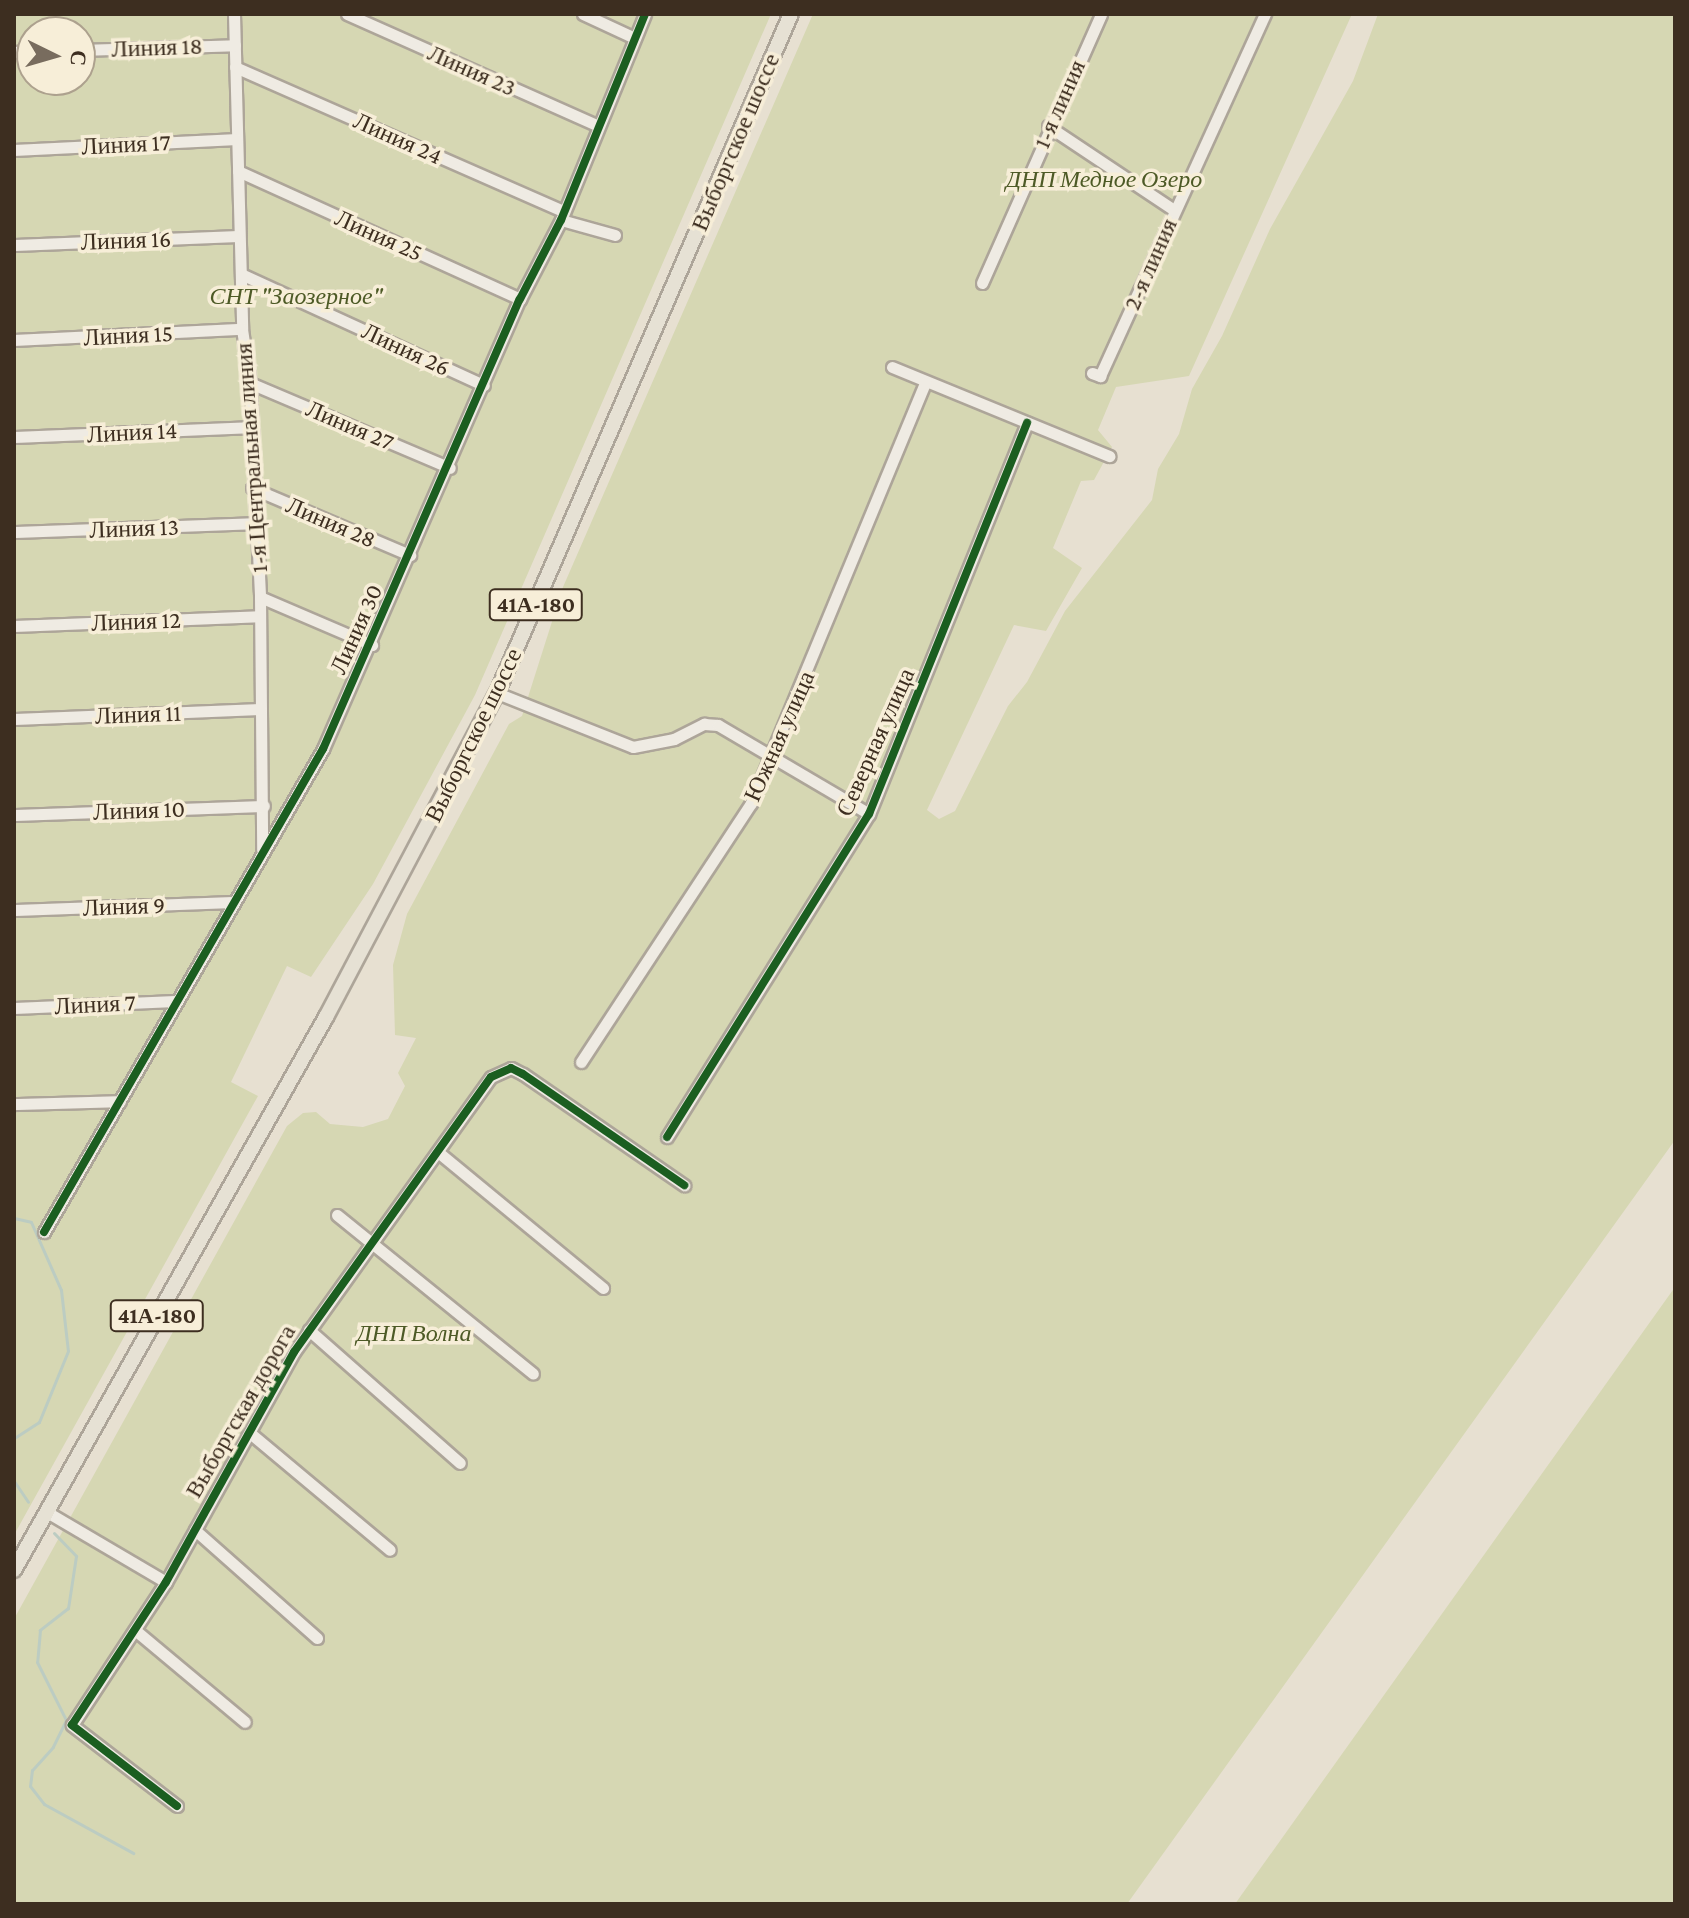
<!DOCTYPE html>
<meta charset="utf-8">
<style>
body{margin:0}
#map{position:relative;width:1689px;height:1918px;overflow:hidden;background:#e7e0d1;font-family:"Crimson Pro",serif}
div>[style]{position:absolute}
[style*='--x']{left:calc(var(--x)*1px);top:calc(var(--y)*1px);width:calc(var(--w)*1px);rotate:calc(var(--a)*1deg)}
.green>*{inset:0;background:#d6d7b3}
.stream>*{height:3px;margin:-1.5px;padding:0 1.5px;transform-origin:1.5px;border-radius:1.5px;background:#bcccc2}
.roads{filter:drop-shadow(2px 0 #ada599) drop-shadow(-2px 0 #ada599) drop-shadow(0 2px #ada599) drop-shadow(0 -2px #ada599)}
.minor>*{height:11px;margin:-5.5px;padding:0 5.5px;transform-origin:5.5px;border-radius:5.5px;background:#efebe3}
.major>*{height:14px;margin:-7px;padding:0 7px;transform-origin:7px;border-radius:7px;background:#e6e1d4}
.cycleway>*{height:8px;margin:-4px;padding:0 4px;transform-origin:4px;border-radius:4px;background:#1b5e20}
span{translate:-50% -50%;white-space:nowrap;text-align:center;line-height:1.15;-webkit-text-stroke:7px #f7eed8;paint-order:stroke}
.shield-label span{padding:2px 6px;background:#f7eed8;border:2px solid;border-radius:6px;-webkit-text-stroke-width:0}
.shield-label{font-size:22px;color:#3d2e20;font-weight:700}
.street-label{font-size:24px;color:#3d2e20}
.park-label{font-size:24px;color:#4d5a26;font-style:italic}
.frame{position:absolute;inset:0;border:16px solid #3d2e20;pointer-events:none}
.north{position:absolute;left:16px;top:16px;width:80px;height:80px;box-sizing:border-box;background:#f7eed8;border:2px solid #ada18e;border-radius:50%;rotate:95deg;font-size:22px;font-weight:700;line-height:32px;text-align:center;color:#3d2e20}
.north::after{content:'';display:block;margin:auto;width:28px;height:36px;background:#786c5e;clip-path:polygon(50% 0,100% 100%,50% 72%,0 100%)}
</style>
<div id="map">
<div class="green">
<div style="clip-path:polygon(evenodd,14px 14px,771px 14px,475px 695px,373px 884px,311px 977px,287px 966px,231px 1082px,258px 1096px,14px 1535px,14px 14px,32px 32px,80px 32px,80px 80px,32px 80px,32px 32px)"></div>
<div style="clip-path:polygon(813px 14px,1352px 14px,1189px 376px,1116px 387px,1098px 430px,1112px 447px,1094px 480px,1081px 481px,1053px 548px,1082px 568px,1046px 631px,1014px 625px,927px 810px,939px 819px,955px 811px,1008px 706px,1027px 682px,1065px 611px,1152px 500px,1158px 469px,1179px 434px,1192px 389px,1222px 336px,1270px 229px,1353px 81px,1378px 14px,1675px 14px,1675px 1140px,1127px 1904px,14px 1904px,14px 1619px,287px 1126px,303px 1113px,316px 1112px,330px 1124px,363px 1127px,388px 1119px,405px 1086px,398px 1073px,416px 1038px,395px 1035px,393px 965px,407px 914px,509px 724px,522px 716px,563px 587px)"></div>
<div style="clip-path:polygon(1675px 1287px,1675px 1904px,1235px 1904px)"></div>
</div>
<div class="stream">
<div style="--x:14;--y:1218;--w:17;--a:13"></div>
<div style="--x:31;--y:1222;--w:74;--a:66.2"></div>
<div style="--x:61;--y:1290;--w:61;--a:83.5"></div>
<div style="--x:68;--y:1351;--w:77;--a:112.2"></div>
<div style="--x:39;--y:1422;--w:30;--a:147"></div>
<div style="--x:14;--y:1481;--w:25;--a:56"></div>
<div style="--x:54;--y:1533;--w:32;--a:46"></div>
<div style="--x:76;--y:1556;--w:53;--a:98.7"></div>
<div style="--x:68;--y:1608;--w:36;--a:142"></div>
<div style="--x:40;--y:1630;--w:32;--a:95"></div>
<div style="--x:37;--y:1662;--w:65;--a:63.4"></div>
<div style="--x:66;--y:1720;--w:30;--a:116"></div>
<div style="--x:53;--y:1747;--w:31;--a:132"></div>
<div style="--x:32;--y:1770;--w:16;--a:97"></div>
<div style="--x:30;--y:1786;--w:23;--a:52"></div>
<div style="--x:44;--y:1804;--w:102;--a:28.8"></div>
</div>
<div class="roads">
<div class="minor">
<div style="--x:234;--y:14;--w:315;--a:88.5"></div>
<div style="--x:242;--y:329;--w:55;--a:81.6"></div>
<div style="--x:250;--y:383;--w:214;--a:87.3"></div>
<div style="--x:260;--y:597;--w:253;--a:89.5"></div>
<div style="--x:347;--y:14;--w:273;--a:24"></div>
<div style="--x:583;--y:14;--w:57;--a:24.8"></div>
<div style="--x:80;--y:50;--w:155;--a:-1.8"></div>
<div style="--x:14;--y:52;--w:18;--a:-3"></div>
<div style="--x:235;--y:67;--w:356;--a:23.7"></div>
<div style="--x:1048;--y:126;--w:151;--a:33.7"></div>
<div style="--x:14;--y:150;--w:223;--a:-2.8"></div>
<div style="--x:238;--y:171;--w:310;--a:24.4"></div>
<div style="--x:561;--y:220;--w:56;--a:15.5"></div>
<div style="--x:14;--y:245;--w:225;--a:-2.3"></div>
<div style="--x:241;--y:274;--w:267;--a:24.6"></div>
<div style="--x:982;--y:283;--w:294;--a:-66.1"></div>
<div style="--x:14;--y:340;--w:228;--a:-2.8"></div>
<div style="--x:892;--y:367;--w:235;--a:22.3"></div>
<div style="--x:1092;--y:373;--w:9;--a:21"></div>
<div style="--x:1100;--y:376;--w:398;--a:-65.5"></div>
<div style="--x:250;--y:383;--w:217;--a:23"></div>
<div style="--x:14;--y:437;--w:235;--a:-2.4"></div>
<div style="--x:252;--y:488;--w:172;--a:23"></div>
<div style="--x:14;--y:532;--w:240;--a:-2.1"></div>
<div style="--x:260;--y:597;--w:122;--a:23.2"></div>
<div style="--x:14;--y:626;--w:245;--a:-2.3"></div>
<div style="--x:497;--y:693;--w:146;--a:21.7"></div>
<div style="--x:633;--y:747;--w:42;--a:-11"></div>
<div style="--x:674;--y:739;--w:34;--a:-27"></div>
<div style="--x:704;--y:724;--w:14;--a:4"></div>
<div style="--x:718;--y:725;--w:175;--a:30.5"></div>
<div style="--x:14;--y:719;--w:247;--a:-2.3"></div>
<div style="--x:14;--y:815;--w:250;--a:-2.1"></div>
<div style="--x:14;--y:910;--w:220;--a:-2.1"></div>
<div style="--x:14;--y:1008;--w:161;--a:-2.5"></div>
<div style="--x:581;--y:1062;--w:310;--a:-56.7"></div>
<div style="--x:751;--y:803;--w:455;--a:-67.5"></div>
<div style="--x:14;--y:1104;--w:106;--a:-1.6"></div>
<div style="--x:667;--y:1137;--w:381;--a:-58"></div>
<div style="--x:869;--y:814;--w:422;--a:-68"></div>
<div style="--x:438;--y:1152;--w:214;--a:39.5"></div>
<div style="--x:337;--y:1215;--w:252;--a:39"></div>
<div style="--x:44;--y:1232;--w:558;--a:-59.99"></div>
<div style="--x:323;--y:749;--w:491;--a:-66.4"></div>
<div style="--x:520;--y:299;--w:89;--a:-62.6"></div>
<div style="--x:561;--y:220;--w:222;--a:-67.8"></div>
<div style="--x:309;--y:1330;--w:201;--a:41.4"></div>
<div style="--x:250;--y:1433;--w:182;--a:39.9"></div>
<div style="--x:47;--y:1512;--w:138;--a:30.5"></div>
<div style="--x:195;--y:1530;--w:163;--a:41.5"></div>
<div style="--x:135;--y:1630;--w:143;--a:39.9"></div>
<div style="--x:177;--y:1806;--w:133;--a:-142.4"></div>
<div style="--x:72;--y:1725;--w:171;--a:-56.7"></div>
<div style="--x:166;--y:1582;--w:263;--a:-60.9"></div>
<div style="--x:294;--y:1352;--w:338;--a:-54.4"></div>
<div style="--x:491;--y:1077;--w:22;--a:-24"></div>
<div style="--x:511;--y:1068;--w:13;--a:27"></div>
<div style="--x:523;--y:1074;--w:196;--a:34.6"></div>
</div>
<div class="major">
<div style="--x:14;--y:1570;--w:635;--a:-60.57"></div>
<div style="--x:326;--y:1017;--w:366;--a:-62.2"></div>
<div style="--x:497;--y:693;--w:740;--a:-66.59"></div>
</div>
</div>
<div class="cycleway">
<div style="--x:667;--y:1137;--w:381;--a:-58"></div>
<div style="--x:869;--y:814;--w:422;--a:-68"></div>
<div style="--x:44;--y:1232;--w:558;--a:-59.99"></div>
<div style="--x:323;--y:749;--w:491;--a:-66.4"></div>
<div style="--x:520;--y:299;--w:89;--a:-62.6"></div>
<div style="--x:561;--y:220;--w:222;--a:-67.8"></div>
<div style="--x:177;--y:1806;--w:133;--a:-142.4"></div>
<div style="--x:72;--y:1725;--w:171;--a:-56.7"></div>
<div style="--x:166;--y:1582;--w:263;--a:-60.9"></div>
<div style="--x:294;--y:1352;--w:338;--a:-54.4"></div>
<div style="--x:491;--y:1077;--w:22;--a:-24"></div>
<div style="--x:511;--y:1068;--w:13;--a:27"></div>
<div style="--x:523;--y:1074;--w:196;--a:34.6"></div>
</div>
<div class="shield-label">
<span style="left:536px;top:605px">41А-180</span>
<span style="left:157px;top:1316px">41А-180</span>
</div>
<div class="street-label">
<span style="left:157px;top:47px;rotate:-2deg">Линия 18</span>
<span style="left:472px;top:70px;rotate:24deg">Линия 23</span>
<span style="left:1059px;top:104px;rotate:-66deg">1-я линия</span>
<span style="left:398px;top:138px;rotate:24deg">Линия 24</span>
<span style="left:735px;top:142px;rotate:-67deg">Выборгское шоссе</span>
<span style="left:126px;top:144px;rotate:-3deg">Линия 17</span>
<span style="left:379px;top:235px;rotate:24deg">Линия 25</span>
<span style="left:126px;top:240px;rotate:-2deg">Линия 16</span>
<span style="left:1150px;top:264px;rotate:-66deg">2-я линия</span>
<span style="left:128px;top:335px;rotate:-3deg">Линия 15</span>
<span style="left:406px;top:349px;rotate:25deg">Линия 26</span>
<span style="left:350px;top:425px;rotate:23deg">Линия 27</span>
<span style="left:132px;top:432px;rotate:-3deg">Линия 14</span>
<span style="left:251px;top:458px;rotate:-94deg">1-я Центральная линия</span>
<span style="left:331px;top:522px;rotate:23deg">Линия 28</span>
<span style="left:134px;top:528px;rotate:-2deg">Линия 13</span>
<span style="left:136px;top:621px;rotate:-2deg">Линия 12</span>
<span style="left:356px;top:629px;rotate:-66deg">Линия 30</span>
<span style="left:138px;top:714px;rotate:-2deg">Линия 11</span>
<span style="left:473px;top:735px;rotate:-64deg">Выборгское шоссе</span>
<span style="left:779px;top:736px;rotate:-66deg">Южная улица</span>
<span style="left:875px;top:742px;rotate:-66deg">Северная улица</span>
<span style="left:139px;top:810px;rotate:-2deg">Линия 10</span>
<span style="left:124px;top:906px;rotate:-2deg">Линия 9</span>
<span style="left:95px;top:1004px;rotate:-3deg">Линия 7</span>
<span style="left:240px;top:1411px;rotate:-60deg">Выборгская дорога</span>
</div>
<div class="park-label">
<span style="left:1104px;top:179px">ДНП Медное Озеро</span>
<span style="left:296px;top:296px">СНТ "Заозерное"</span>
<span style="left:414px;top:1333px">ДНП Волна</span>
</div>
<div class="frame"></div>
<div class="north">С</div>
</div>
